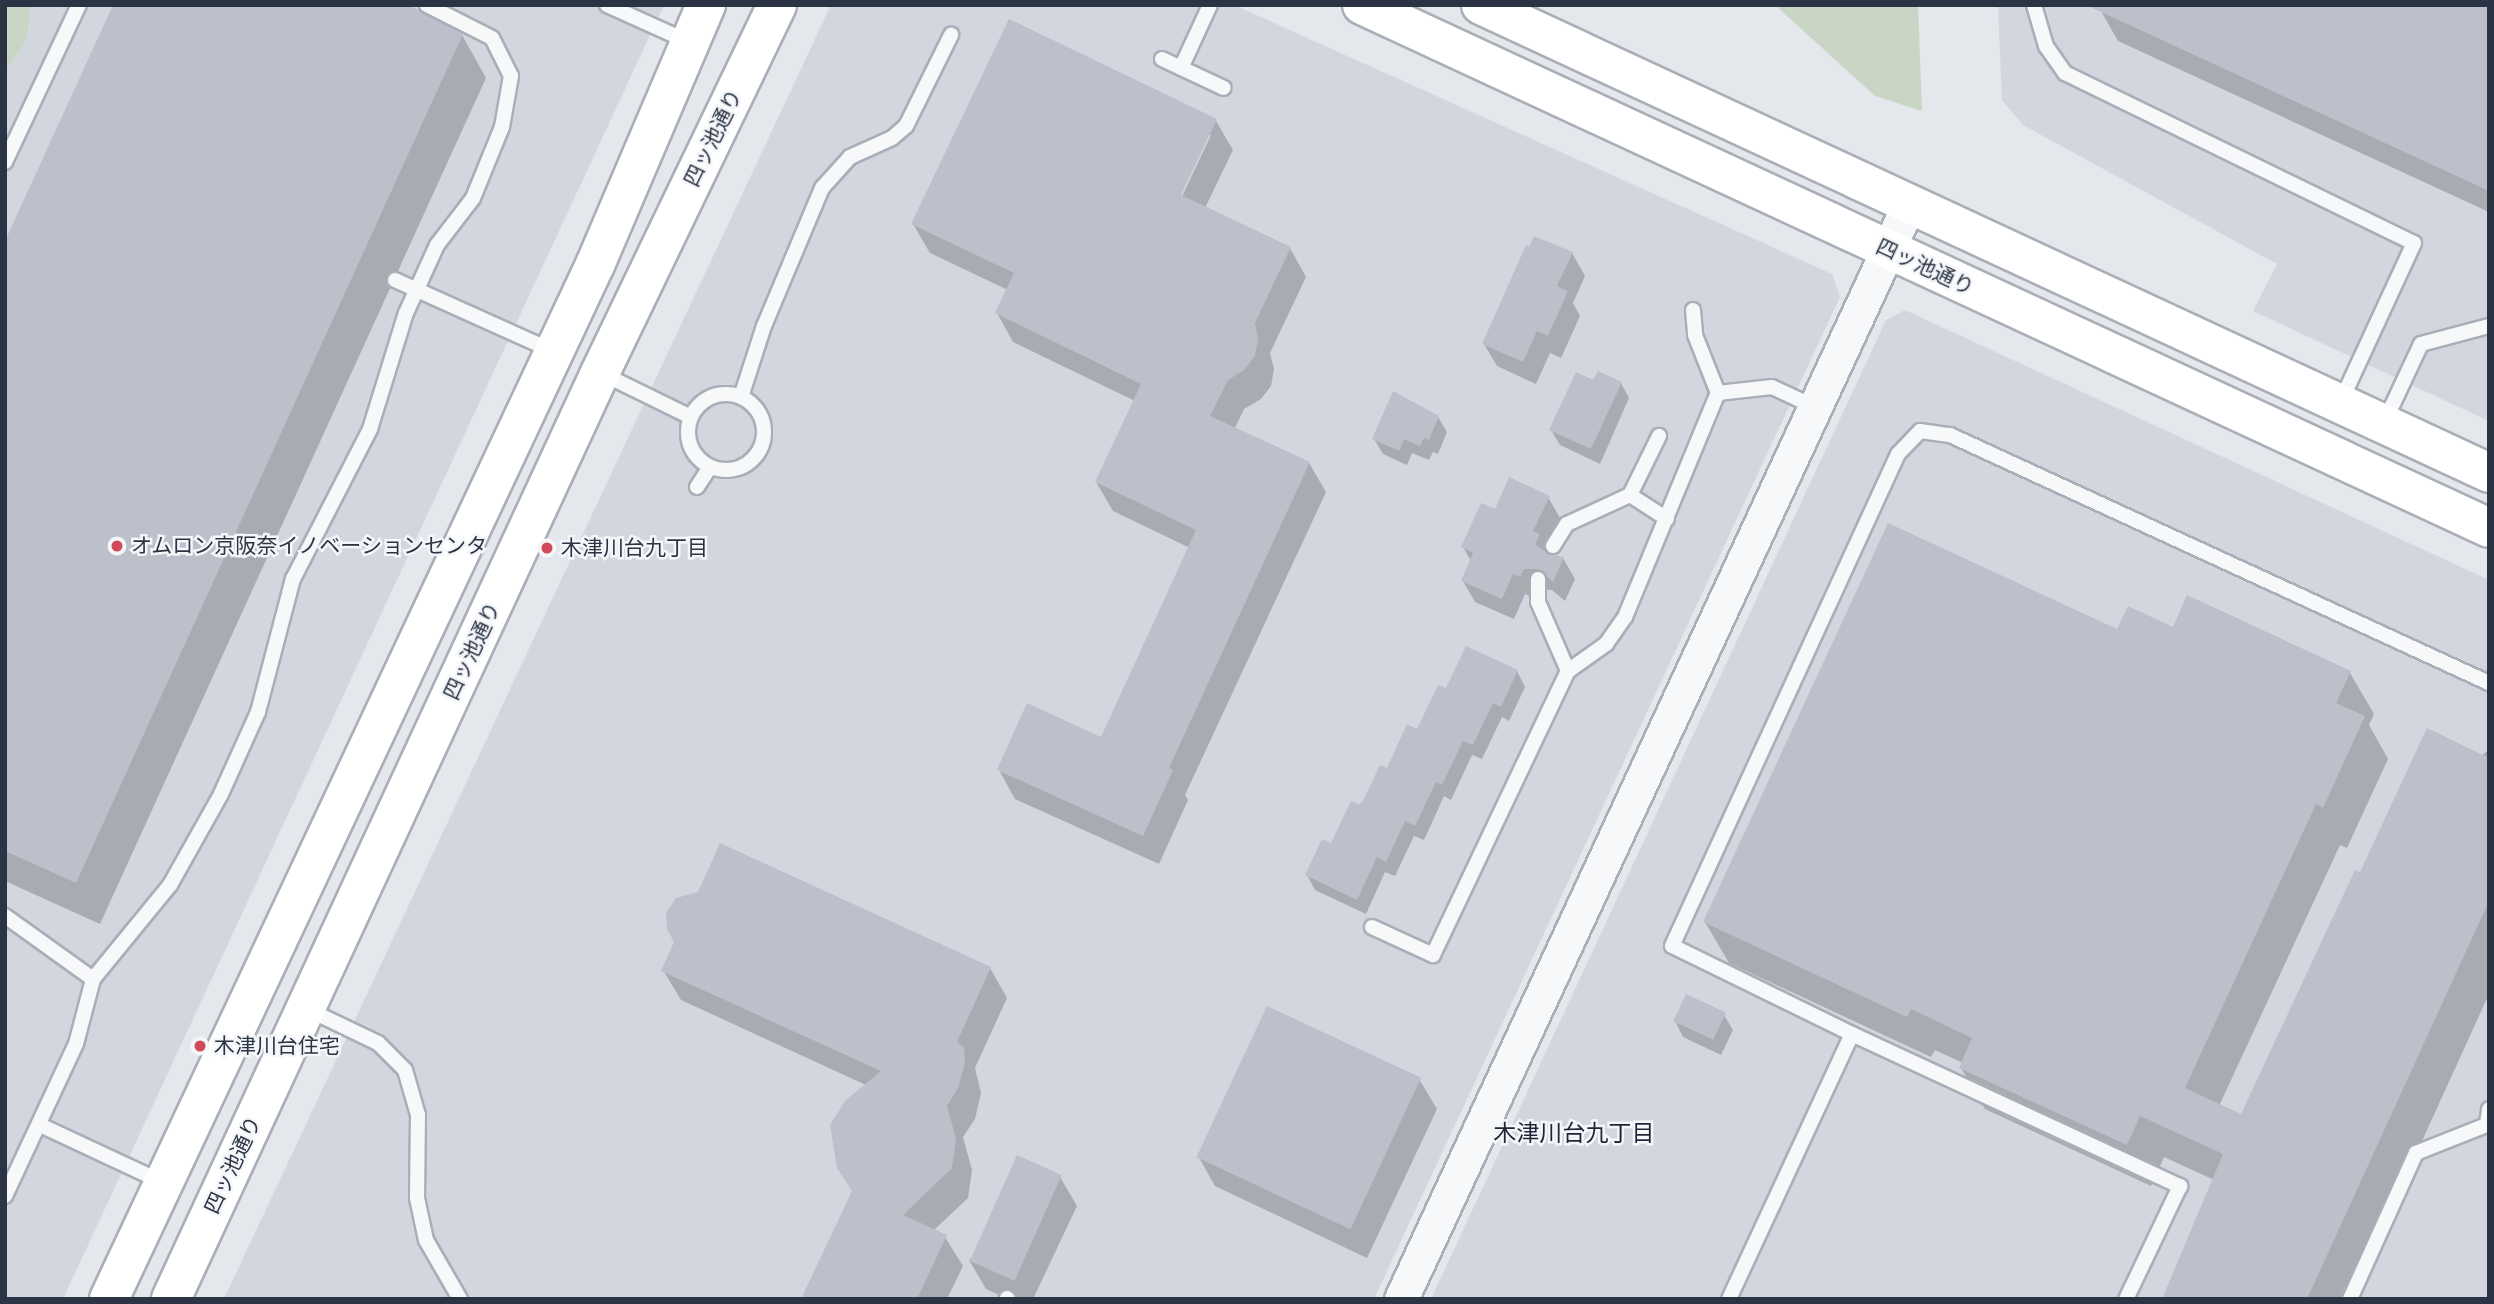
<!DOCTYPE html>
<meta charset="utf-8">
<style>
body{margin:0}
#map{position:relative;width:2494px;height:1304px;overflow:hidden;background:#e4e7ec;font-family:"Fira Sans","Noto Sans JP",sans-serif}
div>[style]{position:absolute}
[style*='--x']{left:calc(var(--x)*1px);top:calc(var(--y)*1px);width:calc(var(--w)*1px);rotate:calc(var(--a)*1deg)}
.built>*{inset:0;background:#d2d6de}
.green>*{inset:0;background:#c9d6c5}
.shadow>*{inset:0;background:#0003}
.building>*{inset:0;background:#bbc0ca;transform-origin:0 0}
.roads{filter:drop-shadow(2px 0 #a9aeb7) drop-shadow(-2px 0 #a9aeb7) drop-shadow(0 2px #a9aeb7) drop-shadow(0 -2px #a9aeb7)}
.service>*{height:14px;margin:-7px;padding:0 7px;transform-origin:7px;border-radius:7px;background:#f7f8fa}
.service>.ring{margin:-7px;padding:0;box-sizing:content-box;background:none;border:14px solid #f7f8fa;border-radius:50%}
.tertiary>*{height:33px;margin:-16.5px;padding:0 16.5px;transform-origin:16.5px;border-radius:16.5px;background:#f7f8fa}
.secondary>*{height:38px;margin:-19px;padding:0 19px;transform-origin:19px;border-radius:19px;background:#fff}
.dots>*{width:19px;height:19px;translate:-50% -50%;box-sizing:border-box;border:4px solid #f4f6f9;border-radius:50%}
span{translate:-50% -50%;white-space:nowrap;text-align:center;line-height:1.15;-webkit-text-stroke:5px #f4f6f9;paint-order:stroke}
.street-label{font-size:21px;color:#2b3445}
.poi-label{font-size:21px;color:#2b3445}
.left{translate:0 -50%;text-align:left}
.neighbourhood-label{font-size:23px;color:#1d2536}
.frame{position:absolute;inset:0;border:7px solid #2b3445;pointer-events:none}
</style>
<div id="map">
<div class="built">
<div style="clip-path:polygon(31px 5px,664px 5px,63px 1299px,5px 1299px,5px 72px,27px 40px)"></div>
<div style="clip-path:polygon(831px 5px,1234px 5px,1832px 274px,1840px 297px,1374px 1299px,224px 1299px)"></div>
<div style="clip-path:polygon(1998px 5px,2489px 5px,2489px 421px,2253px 311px,2277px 264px,2023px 125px,2002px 100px)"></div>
<div style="clip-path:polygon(1905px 310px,2489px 580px,2489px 1299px,1431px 1299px,1886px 320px)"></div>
</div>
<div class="green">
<div style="clip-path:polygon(5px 5px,31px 5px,27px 40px,5px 72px)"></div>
<div style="clip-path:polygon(1775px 5px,1918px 5px,1922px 111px,1875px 96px)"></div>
</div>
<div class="shadow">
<div style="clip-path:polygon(2489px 5px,2489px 212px,2118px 41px,2101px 11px)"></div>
<div style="clip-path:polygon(462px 35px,486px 78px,100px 924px,5px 881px,5px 245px)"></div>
<div style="clip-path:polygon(evenodd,1216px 121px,1233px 150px,1205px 208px,1290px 248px,1306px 277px,1270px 353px,1274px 369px,1271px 386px,1261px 399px,1244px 409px,1235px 428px,1309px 463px,1326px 492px,1185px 795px,1188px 800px,1159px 864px,1015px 799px,999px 770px,1102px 739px,1190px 548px,1113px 511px,1096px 482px,1135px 401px,1013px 342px,997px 313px,1008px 290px,930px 253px,913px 224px,1216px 121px,1208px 135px,1211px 135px,1179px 203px,1176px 202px,1208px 135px)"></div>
<div style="clip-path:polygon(1572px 253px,1585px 276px,1573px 303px,1580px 316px,1561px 358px,1550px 353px,1536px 384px,1497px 366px,1484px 344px)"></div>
<div style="clip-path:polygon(1594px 382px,1621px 383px,1629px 398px,1600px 464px,1560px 445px,1551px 430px)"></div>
<div style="clip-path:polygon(1438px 417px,1447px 432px,1438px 454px,1433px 452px,1429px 460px,1412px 453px,1407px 465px,1383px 454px,1374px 439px)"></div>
<div style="clip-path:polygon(1548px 497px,1560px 518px,1546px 549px,1550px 556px,1563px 558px,1575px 579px,1565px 601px,1552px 590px,1536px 589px,1532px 597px,1525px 594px,1514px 619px,1475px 602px,1463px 581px,1471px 561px,1463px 547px,1496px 511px)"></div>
<div style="clip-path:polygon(2174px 629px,2350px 673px,2374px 714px,2369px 725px,2388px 759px,2347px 848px,2340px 845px,2219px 1106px,2242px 1116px,2361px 874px,2489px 749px,2489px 994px,2350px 1299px,2165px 1299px,2214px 1180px,2164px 1157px,2151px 1186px,1985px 1109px,1961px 1068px,1963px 1063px,1935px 1050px,1931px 1057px,1729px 963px,1705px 922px,2118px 631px)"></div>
<div style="clip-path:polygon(1517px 671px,1525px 687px,1509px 721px,1502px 717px,1482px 759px,1472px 755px,1451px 800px,1444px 796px,1424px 840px,1414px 836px,1395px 876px,1385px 872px,1366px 914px,1315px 890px,1307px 875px,1447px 690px)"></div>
<div style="clip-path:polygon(990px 968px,1007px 998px,975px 1068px,981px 1093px,975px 1119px,963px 1137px,972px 1170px,968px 1198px,933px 1231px,945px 1237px,963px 1266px,947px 1299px,803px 1299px,853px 1193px,866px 1085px,681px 1000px,663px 970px)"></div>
<div style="clip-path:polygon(1724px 1015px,1733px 1030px,1721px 1055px,1683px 1037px,1675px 1021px)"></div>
<div style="clip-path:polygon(1419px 1079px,1437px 1109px,1367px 1258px,1215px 1186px,1198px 1156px)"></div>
<div style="clip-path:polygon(1060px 1177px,1077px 1206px,1033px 1299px,1008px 1299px,986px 1289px,969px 1260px)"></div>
</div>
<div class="building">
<div style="clip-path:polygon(113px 5px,409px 5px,463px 34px,76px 883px,5px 851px,5px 241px)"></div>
<div style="clip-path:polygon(2086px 5px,2489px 5px,2489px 191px)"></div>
<div style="clip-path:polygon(1009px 19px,1217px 119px,1181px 195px,1291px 247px,1255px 323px,1258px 339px,1255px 356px,1244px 370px,1228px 380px,1210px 416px,1310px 462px,1169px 768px,1173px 770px,1143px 836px,997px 770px,1027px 703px,1101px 737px,1196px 530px,1095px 482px,1141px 384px,995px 313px,1014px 273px,911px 224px)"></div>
<div style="clip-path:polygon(1534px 236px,1573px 252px,1557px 286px,1568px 291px,1548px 336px,1537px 331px,1523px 362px,1482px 344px,1526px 245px,1529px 247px)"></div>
<div style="clip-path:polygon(1598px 371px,1622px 382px,1591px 449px,1549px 430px,1576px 372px,1593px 380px)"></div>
<div style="clip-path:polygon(1393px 391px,1439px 416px,1429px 440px,1424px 438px,1420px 446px,1404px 439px,1399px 451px,1372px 439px)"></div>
<div style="clip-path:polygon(1509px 477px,1550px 496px,1533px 531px,1540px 534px,1535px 544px,1548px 554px,1564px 557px,1553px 582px,1539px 569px,1524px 569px,1520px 577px,1513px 574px,1502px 599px,1461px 581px,1473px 553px,1461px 547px,1481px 503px,1495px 509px)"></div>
<div style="clip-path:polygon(1888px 523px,2117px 629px,2128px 606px,2173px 627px,2187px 595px,2351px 671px,2336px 703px,2365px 716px,2323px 808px,2316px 804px,2185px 1088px,2241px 1114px,2355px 870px,2360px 872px,2427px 728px,2489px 758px,2489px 901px,2307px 1299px,2162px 1299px,2223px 1154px,2140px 1116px,2127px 1145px,1959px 1068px,1972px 1038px,1911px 1009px,1907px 1017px,1703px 922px)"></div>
<div style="clip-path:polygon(1466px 646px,1518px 670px,1501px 707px,1493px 703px,1473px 745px,1463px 741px,1442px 785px,1436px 782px,1415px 826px,1405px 821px,1386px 862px,1377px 857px,1357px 900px,1305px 875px,1322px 839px,1331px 843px,1351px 801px,1361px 805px,1380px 765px,1387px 768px,1407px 724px,1417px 729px,1438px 685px,1446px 688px)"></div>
<div style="clip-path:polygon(720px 843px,991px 967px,957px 1042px,964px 1047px,965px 1063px,958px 1088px,947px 1106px,956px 1139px,952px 1168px,903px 1215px,947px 1235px,917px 1299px,801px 1299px,852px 1191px,837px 1168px,830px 1125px,845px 1101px,881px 1071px,661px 971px,674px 942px,667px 929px,666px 913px,676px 898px,698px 892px)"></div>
<div style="left:1686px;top:994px;width:44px;height:30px;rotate:25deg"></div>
<div style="left:1267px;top:1006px;width:170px;height:167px;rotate:25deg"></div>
<div style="left:1017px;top:1155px;width:49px;height:116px;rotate:24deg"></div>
</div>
<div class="roads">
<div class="service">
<div style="--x:607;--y:5;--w:90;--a:24.3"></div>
<div style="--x:2034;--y:5;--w:43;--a:73.7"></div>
<div style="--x:2046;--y:46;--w:33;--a:55"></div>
<div style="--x:2065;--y:73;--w:388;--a:26"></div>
<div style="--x:2414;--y:243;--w:174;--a:114.8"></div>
<div style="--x:1162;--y:59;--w:68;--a:25.1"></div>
<div style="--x:1181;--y:68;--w:69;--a:-65.3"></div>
<div style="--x:5;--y:162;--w:174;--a:-64.8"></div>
<div style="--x:395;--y:280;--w:173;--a:24.2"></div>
<div style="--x:1693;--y:310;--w:25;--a:85"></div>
<div style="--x:1695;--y:335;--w:62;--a:68.4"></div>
<div style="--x:601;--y:373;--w:100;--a:26.1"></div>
<div class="ring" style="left:688px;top:394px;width:62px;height:62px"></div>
<div style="--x:741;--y:397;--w:75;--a:-72.1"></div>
<div style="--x:764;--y:326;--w:150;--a:-67.2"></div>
<div style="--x:822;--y:188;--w:42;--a:-47.9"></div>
<div style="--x:850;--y:157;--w:46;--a:-24.3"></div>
<div style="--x:892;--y:138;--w:18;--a:-41"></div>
<div style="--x:906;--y:126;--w:102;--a:-63.7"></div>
<div style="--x:2384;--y:423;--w:87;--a:-64.9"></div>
<div style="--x:2421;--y:344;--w:70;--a:-14.8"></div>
<div style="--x:697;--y:487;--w:24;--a:-57"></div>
<div style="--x:1630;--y:495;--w:44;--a:33"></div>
<div style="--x:1553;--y:546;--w:26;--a:-58"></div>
<div style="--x:1567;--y:524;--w:69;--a:-24.7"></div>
<div style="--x:1630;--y:495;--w:66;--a:-63.8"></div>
<div style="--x:1538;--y:579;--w:23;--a:90"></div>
<div style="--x:1538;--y:602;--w:75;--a:66.5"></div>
<div style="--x:5;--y:916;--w:108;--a:35.6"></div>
<div style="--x:1372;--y:927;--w:67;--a:24.7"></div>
<div style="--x:1433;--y:955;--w:314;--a:-64.6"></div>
<div style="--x:1568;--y:671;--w:47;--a:-35.4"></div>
<div style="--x:1606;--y:644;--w:33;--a:-55"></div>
<div style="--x:1625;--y:617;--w:243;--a:-67.5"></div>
<div style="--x:1718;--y:393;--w:54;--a:-6.3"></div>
<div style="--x:1772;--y:387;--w:47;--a:24.9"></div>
<div style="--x:307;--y:1009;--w:79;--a:25.6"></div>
<div style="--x:378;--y:1043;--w:38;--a:45"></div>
<div style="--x:405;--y:1070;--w:47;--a:73.9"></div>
<div style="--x:418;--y:1115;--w:83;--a:90.7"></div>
<div style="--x:417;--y:1198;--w:43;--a:77.9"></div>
<div style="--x:426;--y:1240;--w:68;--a:60"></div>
<div style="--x:1852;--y:1034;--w:362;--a:24.9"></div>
<div style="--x:2180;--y:1186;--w:125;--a:115.5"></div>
<div style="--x:2487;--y:1124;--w:15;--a:-82"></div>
<div style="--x:40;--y:1125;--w:135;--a:25"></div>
<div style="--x:5;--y:1196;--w:168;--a:-65"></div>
<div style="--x:76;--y:1044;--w:67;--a:-75.3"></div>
<div style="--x:93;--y:979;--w:122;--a:-50.7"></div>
<div style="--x:170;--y:885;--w:104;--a:-60.7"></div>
<div style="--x:221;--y:794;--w:90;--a:-65.7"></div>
<div style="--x:258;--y:712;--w:138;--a:-75.3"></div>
<div style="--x:293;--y:579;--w:169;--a:-62.8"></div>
<div style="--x:370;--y:429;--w:121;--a:-72.8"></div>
<div style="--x:406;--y:313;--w:75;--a:-65.5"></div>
<div style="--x:437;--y:245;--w:59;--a:-52.5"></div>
<div style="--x:473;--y:198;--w:77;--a:-67.8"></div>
<div style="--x:502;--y:127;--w:52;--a:-80"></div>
<div style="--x:511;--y:76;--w:42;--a:-116.6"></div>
<div style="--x:492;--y:38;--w:73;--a:-153.1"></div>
<div style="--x:1007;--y:1298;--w:1;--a:45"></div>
<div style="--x:1729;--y:1299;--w:292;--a:-65.1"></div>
<div style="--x:1852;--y:1034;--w:200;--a:-153.9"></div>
<div style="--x:1672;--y:946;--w:541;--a:-65.33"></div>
<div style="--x:1898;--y:454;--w:32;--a:-46"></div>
<div style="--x:1920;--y:431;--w:30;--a:8"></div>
<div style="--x:1950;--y:435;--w:593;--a:24.71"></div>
<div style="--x:2350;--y:1299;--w:160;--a:-65.7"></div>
<div style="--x:2416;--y:1153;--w:79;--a:-21.7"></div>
</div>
<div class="tertiary">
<div style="--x:1401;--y:1299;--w:1207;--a:-65.11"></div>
</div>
<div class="secondary">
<div style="--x:1362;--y:5;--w:1242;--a:24.89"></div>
<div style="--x:1481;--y:5;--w:1111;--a:24.9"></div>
<div style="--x:109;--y:1299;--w:1143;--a:-64.83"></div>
<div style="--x:595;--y:265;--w:283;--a:-66.9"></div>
<div style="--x:171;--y:1299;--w:1021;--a:-65.14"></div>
<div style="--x:600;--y:373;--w:408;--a:-64.3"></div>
</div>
</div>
<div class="dots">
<div style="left:117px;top:546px;background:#d1495b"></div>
<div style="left:547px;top:548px;background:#d1495b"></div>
<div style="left:200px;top:1046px;background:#d1495b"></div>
</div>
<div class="street-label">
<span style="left:713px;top:138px;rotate:-64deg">四ッ池通り</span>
<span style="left:1925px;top:267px;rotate:25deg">四ッ池通り</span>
<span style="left:472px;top:651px;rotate:-65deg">四ッ池通り</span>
<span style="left:233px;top:1165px;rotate:-65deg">四ッ池通り</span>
</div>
<div class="poi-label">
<span class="left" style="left:131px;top:546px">オムロン京阪奈イノベーションセンタ</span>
<span class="left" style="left:561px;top:548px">木津川台九丁目</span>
<span class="left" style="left:214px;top:1046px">木津川台住宅</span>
</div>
<div class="neighbourhood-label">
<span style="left:1574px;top:1133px">木津川台九丁目</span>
</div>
<div class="frame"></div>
</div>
